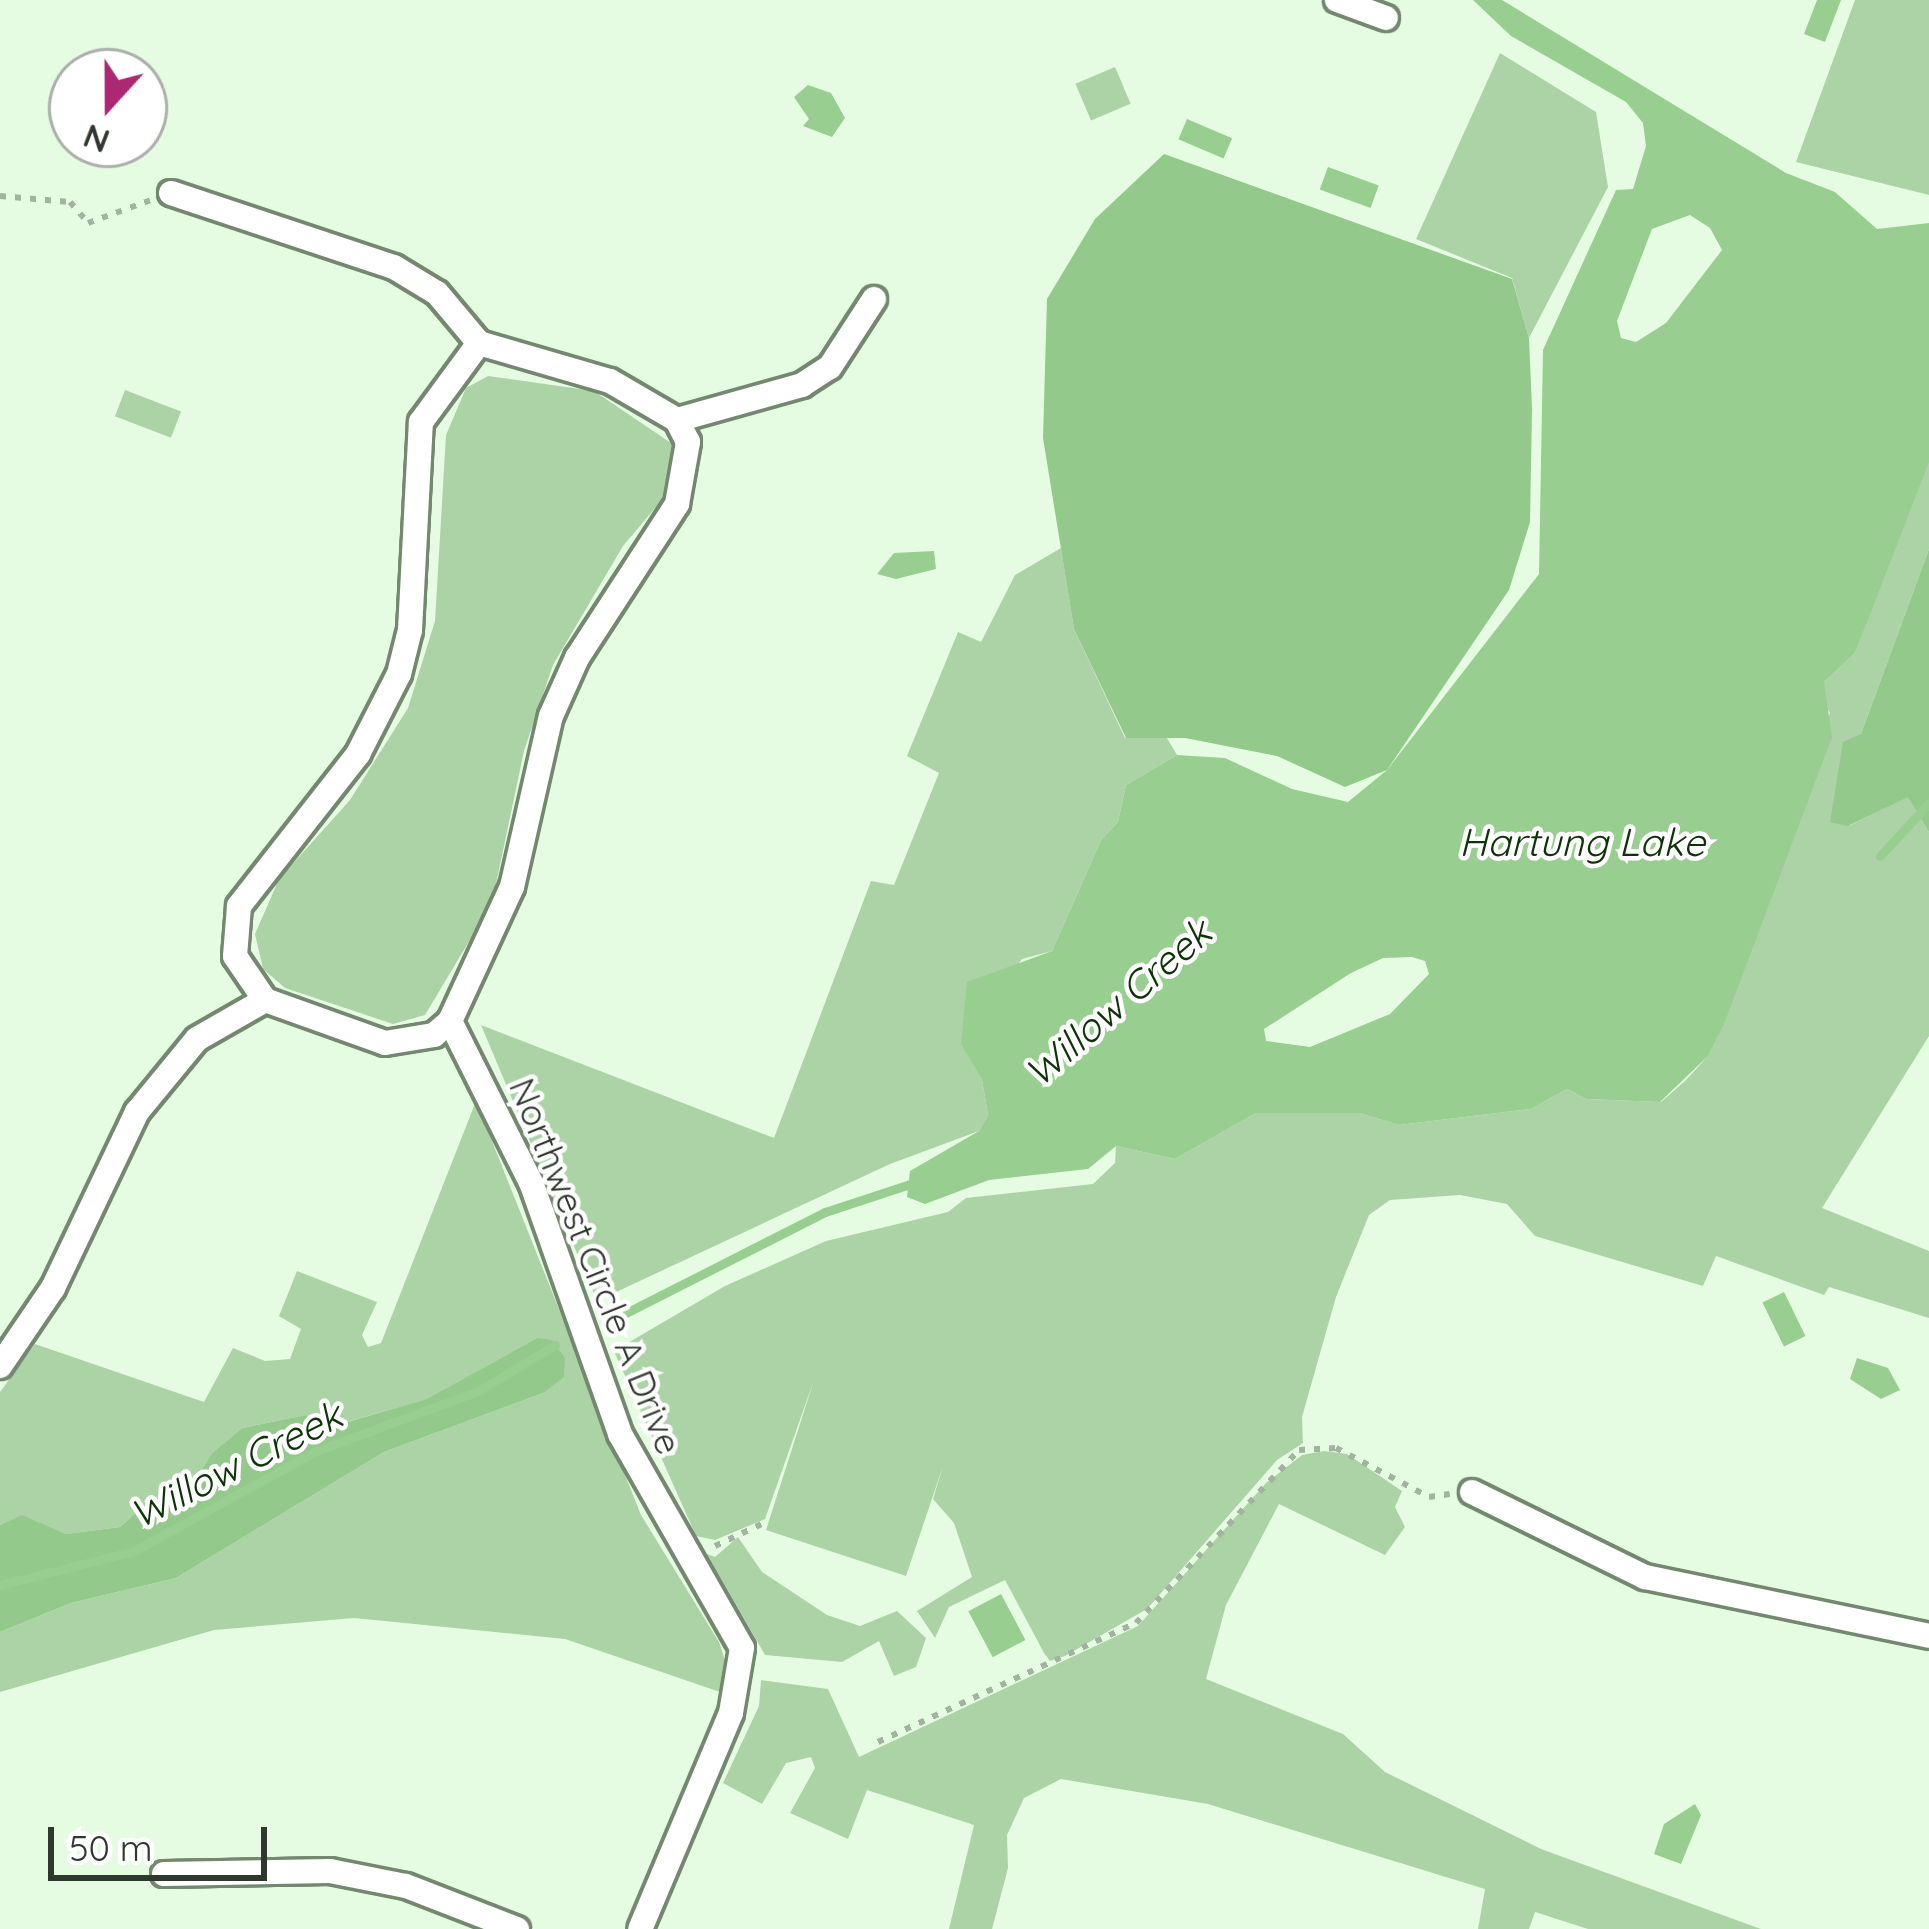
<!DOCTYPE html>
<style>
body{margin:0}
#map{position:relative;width:1929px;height:1929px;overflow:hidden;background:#e6fce2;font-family:Quicksand,sans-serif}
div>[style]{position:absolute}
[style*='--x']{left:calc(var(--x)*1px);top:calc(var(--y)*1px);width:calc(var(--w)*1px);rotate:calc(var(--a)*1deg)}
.green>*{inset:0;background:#acd3a6;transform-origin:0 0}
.forest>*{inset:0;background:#93c98b}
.water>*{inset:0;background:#98ce90;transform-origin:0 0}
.stream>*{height:9px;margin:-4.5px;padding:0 4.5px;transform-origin:4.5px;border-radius:4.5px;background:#98ce90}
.path>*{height:6px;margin-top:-3px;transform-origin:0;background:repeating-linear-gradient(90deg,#a2b4a0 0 6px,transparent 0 15px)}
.roads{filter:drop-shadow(3px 0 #748870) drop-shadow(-3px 0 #748870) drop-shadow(0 3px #748870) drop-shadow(0 -3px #748870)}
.street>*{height:24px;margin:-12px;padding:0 12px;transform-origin:12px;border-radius:12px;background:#fff}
span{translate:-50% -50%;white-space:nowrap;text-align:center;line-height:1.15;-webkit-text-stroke:9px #fff;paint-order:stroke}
.street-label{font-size:36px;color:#2f382e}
.water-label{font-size:39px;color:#0e3309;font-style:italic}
.north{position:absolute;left:48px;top:48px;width:120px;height:120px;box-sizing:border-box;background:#fff;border:3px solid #acafab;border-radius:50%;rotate:201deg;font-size:33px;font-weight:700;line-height:48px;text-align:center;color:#2f382e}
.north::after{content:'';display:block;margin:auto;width:42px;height:54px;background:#ac2872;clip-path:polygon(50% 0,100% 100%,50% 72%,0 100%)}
.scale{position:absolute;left:48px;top:1827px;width:219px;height:54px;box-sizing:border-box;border:6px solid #2f382e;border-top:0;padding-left:15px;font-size:36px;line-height:42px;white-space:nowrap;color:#2f382e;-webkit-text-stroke:9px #fff;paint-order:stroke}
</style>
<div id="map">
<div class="green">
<div style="clip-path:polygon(1855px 0,1929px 0,1929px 195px,1796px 162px)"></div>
<div style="clip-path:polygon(1500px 53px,1596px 112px,1608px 187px,1529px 338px,1512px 278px,1416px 239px)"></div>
<div style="left:1115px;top:67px;width:40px;height:43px;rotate:67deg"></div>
<div style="clip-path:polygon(488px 376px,594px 391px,674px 445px,666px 495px,623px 546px,553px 665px,524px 751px,492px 903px,425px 1015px,393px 1024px,285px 988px,263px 969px,255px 934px,279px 879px,350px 800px,408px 708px,435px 621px,446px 435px,466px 388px)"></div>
<div style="left:125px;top:390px;width:60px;height:28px;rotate:21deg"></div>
<div style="clip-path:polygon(1929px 454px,1929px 549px,1861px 734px,1849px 826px,1908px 796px,1929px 832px,1929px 1036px,1822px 1208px,1929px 1251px,1929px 1318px,1829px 1287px,1824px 1295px,1716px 1256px,1703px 1286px,1535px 1236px,1507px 1204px,1460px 1195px,1390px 1200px,1369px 1215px,1336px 1297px,1302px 1417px,1303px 1443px,1277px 1460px,1147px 1609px,1065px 1656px,1050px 1661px,1044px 1653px,1005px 1580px,949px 1607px,935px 1638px,917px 1611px,972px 1577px,954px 1523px,933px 1499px,943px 1466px,906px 1576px,766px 1530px,814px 1380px,765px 1519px,715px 1540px,696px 1536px,614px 1351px,725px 1286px,826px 1241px,948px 1212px,966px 1198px,1093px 1184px,1115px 1163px,1116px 1146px,1175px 1159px,1256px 1113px,1359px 1113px,1399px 1125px,1531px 1109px,1567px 1089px,1586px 1099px,1661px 1102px,1685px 1081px,1707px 1057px,1830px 713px,1820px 697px,1824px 682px,1855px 653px)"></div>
<div style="clip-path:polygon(1061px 548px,1074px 629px,1125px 738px,1167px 738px,1177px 755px,1126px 785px,1118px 822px,1101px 840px,1052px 951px,1022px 959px,961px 1043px,982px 1080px,988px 1115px,979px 1131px,890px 1164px,597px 1301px,481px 1025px,774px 1138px,871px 881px,894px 885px,939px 773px,907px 756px,958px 632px,981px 642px,1015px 575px)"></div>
<div style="clip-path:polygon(476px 1101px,641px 1515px,719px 1642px,728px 1669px,723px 1693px,565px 1639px,354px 1618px,214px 1630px,0 1692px,0 1632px,71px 1603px,176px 1578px,384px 1452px,543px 1393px,537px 1338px,428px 1399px,336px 1425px,306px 1415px,242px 1428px,212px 1453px,180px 1505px,149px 1501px,120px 1527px,66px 1534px,22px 1516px,0 1525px,0 1392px,35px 1344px,204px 1402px,233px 1348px,265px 1361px,290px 1359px,301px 1329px,279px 1316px,297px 1271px,377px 1302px,362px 1335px,368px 1347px,381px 1343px)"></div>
<div style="clip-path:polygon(1324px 1451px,1347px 1454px,1402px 1491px,1395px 1507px,1405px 1527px,1385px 1555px,1279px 1504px,1226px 1605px,1206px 1679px,1343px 1734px,1385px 1772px,1541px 1849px,1761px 1929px,1588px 1929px,1535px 1912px,1529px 1929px,1478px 1929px,1485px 1889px,1208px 1804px,1061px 1779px,1024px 1798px,1007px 1835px,1008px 1868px,992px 1929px,949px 1929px,974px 1825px,867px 1790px,848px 1839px,790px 1813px,815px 1768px,811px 1757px,786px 1763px,762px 1804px,723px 1783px,759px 1706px,761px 1680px,828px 1689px,859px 1757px,1138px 1626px,1266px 1483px,1302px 1455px)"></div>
<div style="clip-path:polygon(738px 1537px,762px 1572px,827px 1615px,860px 1626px,897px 1611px,926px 1638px,916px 1667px,894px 1676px,879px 1641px,842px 1662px,765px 1655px,707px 1554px,715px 1557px)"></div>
</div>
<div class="forest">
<div style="clip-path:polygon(1164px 154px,1512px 279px,1529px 338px,1532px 409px,1530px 522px,1509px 590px,1387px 770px,1345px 787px,1277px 756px,1185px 738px,1126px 738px,1074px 629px,1043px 438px,1047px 299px,1095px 219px)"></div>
<div style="clip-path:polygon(1929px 549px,1929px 832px,1908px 797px,1848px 826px,1830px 822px,1843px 742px,1861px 734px)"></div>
<div style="clip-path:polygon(537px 1338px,552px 1340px,565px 1358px,564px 1377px,543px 1393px,384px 1452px,176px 1578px,71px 1603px,0 1632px,0 1525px,22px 1515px,66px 1534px,120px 1527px,149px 1501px,180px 1505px,212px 1453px,242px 1428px,306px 1415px,337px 1425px,427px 1399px)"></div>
</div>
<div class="water">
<div style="clip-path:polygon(evenodd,1473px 0,1502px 0,1786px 173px,1835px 192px,1877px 229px,1929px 223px,1929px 462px,1855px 653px,1824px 682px,1832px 737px,1724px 1024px,1707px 1057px,1660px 1102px,1586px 1099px,1567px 1089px,1531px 1109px,1399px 1125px,1359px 1113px,1256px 1113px,1175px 1159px,1116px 1146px,1088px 1169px,989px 1180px,925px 1204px,907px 1197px,910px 1171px,979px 1131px,988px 1115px,982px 1080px,961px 1044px,967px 982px,1052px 951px,1101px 840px,1118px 822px,1126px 785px,1177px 755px,1225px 758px,1292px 789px,1348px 802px,1387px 770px,1539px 574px,1543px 350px,1616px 190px,1633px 189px,1646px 146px,1643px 123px,1626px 102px,1511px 36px,1473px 0,1690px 215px,1710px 228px,1722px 250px,1666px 323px,1636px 342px,1621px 338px,1617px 321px,1652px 229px,1690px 215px,1473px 0,1412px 957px,1425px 961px,1429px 974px,1390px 1014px,1310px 1047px,1266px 1041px,1264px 1029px,1351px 973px,1383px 958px,1412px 957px)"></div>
<div style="clip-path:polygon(1817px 0,1841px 0,1825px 42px,1804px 34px)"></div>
<div style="clip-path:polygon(808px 85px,831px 93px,845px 118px,832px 137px,803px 126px,809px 119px,794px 97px)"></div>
<div style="left:1187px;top:119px;width:49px;height:22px;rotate:23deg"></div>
<div style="left:1328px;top:167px;width:54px;height:24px;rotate:20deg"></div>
<div style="clip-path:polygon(934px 551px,936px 569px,896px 579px,877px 574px,894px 553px)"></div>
<div style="left:1784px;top:1292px;width:49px;height:24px;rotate:64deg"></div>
<div style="clip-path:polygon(1857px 1358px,1888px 1368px,1900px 1390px,1881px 1399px,1850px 1379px)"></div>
<div style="left:1001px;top:1594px;width:52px;height:37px;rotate:62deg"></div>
<div style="clip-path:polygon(1695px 1804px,1701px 1815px,1681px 1864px,1654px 1854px,1664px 1824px)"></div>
</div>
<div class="stream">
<div style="--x:1880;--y:856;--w:72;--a:-47.2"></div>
<div style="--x:614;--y:1319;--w:237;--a:-26.9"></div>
<div style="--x:825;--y:1212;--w:96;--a:-18.2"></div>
<div style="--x:0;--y:1585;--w:138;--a:-14.2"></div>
<div style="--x:134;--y:1551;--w:208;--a:-28.8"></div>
<div style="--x:316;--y:1451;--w:173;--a:-20.3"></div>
<div style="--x:478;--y:1391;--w:90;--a:-30.9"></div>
</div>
<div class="path">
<div style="--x:0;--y:196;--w:70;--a:4.9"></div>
<div style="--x:70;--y:202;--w:28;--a:49"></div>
<div style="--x:88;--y:223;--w:67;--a:-20.1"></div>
<div style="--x:715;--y:1546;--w:59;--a:-25.3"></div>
<div style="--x:878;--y:1742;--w:284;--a:-24.8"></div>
<div style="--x:1136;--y:1623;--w:238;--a:-46.7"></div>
<div style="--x:1299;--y:1450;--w:37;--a:-3"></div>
<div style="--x:1336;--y:1448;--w:105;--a:27.8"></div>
<div style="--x:1429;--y:1497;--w:21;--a:-8"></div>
</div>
<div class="roads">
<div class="street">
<div style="--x:1337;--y:0;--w:52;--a:20.2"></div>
<div style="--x:171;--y:193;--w:235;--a:18.4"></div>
<div style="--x:394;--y:267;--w:50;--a:31.2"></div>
<div style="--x:437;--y:293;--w:65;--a:50"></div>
<div style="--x:479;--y:343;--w:136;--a:16.2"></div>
<div style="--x:610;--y:381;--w:78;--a:30.2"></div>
<div style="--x:265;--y:1000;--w:127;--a:19.7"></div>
<div style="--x:385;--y:1043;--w:50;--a:-9.3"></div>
<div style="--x:434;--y:1035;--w:21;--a:-41"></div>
<div style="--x:450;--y:1021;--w:148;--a:-65.2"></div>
<div style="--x:512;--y:887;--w:175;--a:-77.2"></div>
<div style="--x:551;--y:716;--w:64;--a:-65.9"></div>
<div style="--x:577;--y:658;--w:184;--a:-57"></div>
<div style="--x:677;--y:504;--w:63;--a:-79.9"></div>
<div style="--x:688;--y:442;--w:25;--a:-117"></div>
<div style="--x:677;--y:420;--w:130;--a:-15.6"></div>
<div style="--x:802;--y:385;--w:33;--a:-33"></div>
<div style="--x:830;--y:367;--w:81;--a:-57.1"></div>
<div style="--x:450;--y:1021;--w:183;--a:63.4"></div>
<div style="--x:532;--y:1185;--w:264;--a:70.5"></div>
<div style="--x:620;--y:1434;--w:246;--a:60.3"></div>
<div style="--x:742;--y:1648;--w:66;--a:99.6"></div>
<div style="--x:731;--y:1713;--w:234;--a:112.8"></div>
<div style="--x:0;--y:1366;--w:94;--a:-55.8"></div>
<div style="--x:53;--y:1288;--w:195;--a:-64.5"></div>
<div style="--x:137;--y:1112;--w:94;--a:-50.6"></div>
<div style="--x:197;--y:1039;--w:78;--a:-29.8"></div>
<div style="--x:265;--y:1000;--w:53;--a:-124.3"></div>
<div style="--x:235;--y:956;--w:50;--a:-85.4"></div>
<div style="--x:239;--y:906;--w:193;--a:-51.9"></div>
<div style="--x:358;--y:754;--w:90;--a:-62.9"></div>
<div style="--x:399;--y:674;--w:45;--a:-76"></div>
<div style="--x:410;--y:630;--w:208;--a:-87"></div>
<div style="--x:421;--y:422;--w:98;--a:-53.7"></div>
<div style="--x:1472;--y:1492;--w:193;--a:26.2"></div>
<div style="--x:1645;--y:1577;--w:290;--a:11.7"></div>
<div style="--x:164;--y:1874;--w:166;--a:-1"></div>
<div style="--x:330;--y:1871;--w:77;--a:11.2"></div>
<div style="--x:406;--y:1886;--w:119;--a:21.2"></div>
</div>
</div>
<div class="street-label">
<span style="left:596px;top:1266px;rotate:68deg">Northwest Circle A Drive</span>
</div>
<div class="water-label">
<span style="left:1582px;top:842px">Hartung Lake</span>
<span style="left:1118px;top:1003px;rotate:-41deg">Willow Creek</span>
<span style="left:236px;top:1465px;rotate:-27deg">Willow Creek</span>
</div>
<div class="north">N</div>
<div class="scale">50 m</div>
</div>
